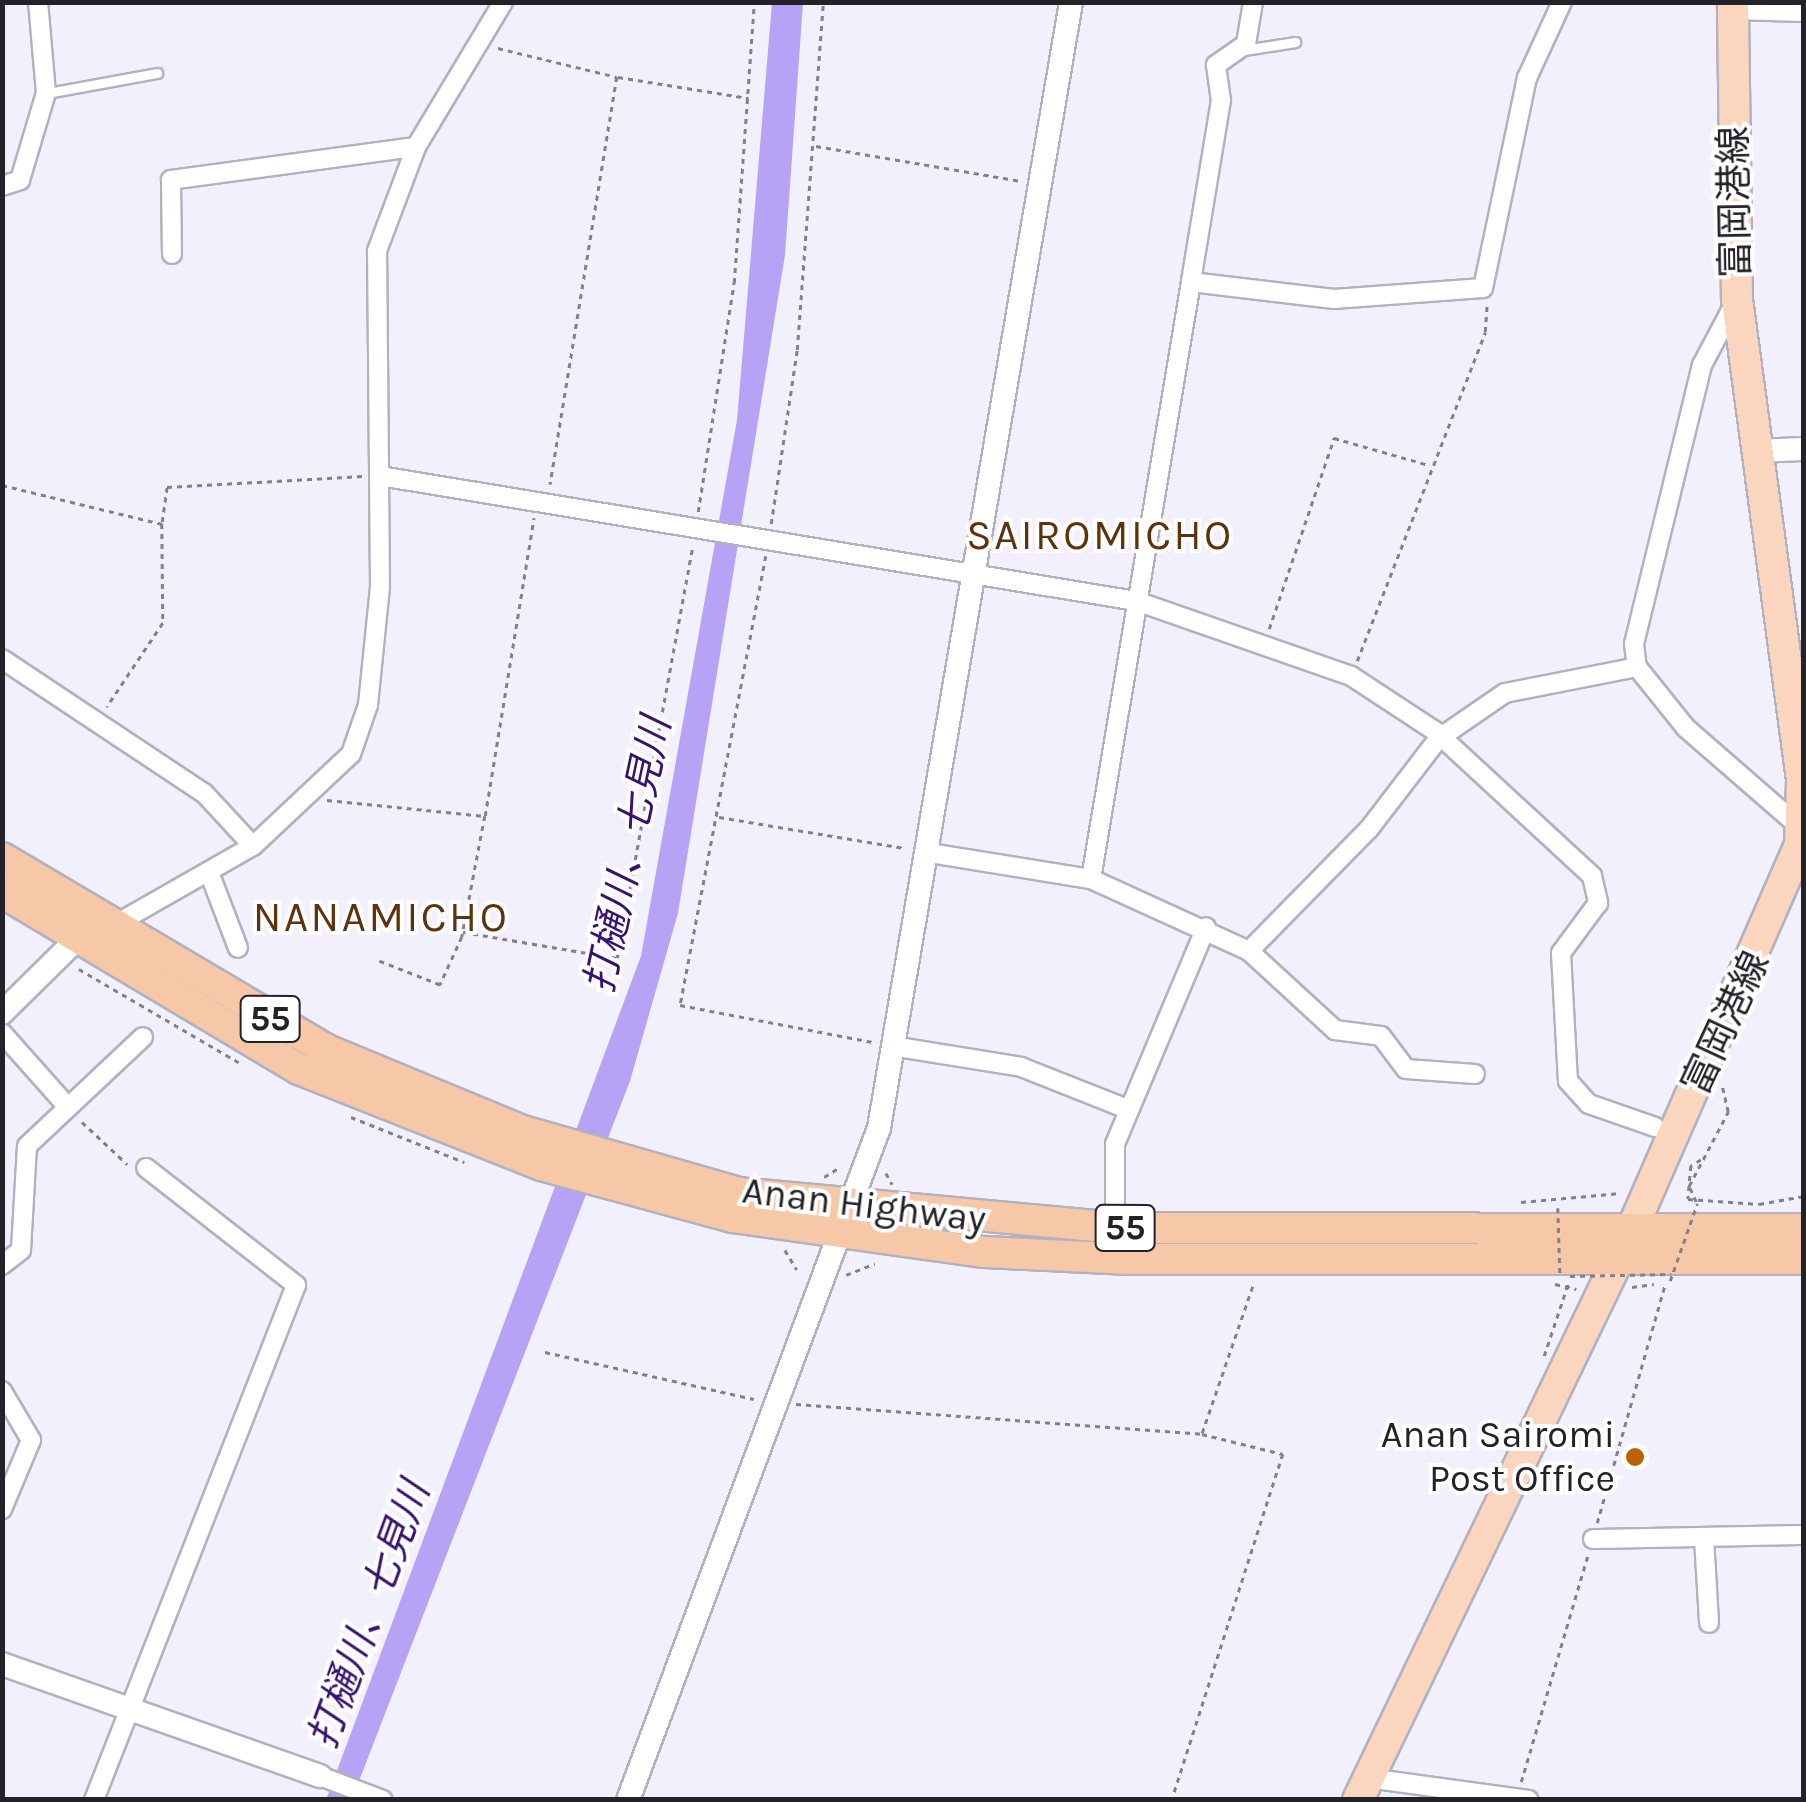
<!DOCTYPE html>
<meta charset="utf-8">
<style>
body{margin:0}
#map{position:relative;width:1806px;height:1802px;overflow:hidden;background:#f2f0fd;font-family:Karla,"Noto Sans JP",sans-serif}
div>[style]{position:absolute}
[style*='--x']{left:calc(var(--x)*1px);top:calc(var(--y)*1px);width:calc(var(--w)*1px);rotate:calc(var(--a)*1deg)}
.forest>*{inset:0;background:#b7a3f6}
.path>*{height:2.5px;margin-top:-1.25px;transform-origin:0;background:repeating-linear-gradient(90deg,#82818a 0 5px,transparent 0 10px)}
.roads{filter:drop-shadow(2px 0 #b3b0bf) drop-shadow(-2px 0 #b3b0bf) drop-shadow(0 2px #b3b0bf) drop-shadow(0 -2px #b3b0bf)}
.service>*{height:9px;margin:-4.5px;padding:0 4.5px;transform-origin:4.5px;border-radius:4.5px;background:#fff}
.minor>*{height:18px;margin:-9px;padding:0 9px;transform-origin:9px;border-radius:9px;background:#fff}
.tertiary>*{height:22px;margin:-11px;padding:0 11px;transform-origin:11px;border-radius:11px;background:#fff}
.primary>*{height:30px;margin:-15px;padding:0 15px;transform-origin:15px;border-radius:15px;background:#f9d6bd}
.trunk>*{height:30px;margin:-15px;padding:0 15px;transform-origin:15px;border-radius:15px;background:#f7c8a7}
.path-bridge>*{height:2.5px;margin-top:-1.25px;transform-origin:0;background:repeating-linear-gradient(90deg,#82818a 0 5px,transparent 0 10px)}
.dots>*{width:28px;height:28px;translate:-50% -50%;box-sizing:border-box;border:5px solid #fff;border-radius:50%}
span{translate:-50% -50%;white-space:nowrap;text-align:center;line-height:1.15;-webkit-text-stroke:8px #fff;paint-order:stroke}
.shield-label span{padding:2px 8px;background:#fff;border:2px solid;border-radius:8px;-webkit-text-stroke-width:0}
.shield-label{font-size:35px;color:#232228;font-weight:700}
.street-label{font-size:38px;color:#232228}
.poi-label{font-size:38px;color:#232228}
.right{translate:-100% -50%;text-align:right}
.water-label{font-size:40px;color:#381171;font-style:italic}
.quarter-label{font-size:42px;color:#5e320d;letter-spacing:2.5px}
.frame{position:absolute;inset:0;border:5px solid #232228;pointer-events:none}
</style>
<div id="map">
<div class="forest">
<div style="clip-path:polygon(772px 3px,803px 3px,785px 255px,678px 913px,630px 1081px,352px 1799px,326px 1800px,641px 956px,737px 420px)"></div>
</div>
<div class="path">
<div style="--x:498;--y:48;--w:122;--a:13.7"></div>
<div style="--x:617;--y:77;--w:413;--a:99.3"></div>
<div style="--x:618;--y:77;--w:132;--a:9.2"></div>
<div style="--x:816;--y:146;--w:207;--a:9.7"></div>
<div style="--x:2;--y:485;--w:165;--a:13.7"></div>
<div style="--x:162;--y:524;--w:99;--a:89.4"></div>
<div style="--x:163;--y:623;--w:101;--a:123.7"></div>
<div style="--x:698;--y:512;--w:232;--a:-81.1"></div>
<div style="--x:734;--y:283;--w:282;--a:-85.9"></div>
<div style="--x:162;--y:522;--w:35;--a:-82"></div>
<div style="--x:167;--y:487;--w:196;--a:-3.2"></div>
<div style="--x:771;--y:524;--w:176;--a:-81.5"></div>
<div style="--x:797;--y:350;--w:349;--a:-85.7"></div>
<div style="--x:766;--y:556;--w:457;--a:100.8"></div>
<div style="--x:680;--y:1005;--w:196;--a:10.9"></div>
<div style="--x:1269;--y:629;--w:202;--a:-71.2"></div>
<div style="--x:1334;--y:438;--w:99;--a:15.9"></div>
<div style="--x:1357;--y:661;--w:353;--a:-68.7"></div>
<div style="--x:1485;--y:332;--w:27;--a:-86"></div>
<div style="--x:327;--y:800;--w:159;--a:5.8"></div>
<div style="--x:485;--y:816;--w:123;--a:100.8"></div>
<div style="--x:462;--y:937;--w:53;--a:114.6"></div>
<div style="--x:440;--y:985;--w:66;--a:-158.5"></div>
<div style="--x:485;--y:816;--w:302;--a:-80.7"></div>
<div style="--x:719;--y:817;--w:188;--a:9.5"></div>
<div style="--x:463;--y:932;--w:156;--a:9.6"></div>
<div style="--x:617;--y:958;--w:420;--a:-79.6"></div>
<div style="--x:79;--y:969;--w:186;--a:30.3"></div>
<div style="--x:351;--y:1117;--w:122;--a:21.7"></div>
<div style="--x:82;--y:1122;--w:62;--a:43"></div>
<div style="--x:1701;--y:1160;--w:12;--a:149"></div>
<div style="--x:1691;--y:1166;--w:33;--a:95"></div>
<div style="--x:1688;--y:1199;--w:71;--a:4"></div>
<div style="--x:1759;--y:1204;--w:46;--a:-10.1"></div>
<div style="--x:886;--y:1173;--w:13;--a:61"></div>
<div style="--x:824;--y:1177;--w:19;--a:-32"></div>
<div style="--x:1521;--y:1202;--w:100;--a:-5.1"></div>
<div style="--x:1696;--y:1202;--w:17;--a:-114"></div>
<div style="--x:1689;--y:1186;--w:84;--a:-62.2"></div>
<div style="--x:1728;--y:1112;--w:26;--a:-103"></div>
<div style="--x:785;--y:1250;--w:23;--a:59"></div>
<div style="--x:846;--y:1275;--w:31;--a:-22"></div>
<div style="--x:1555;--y:1284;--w:22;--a:13"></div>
<div style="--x:1632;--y:1287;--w:22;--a:-8"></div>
<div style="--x:545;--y:1352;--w:214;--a:12.7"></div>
<div style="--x:1544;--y:1356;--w:76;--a:-71.6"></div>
<div style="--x:796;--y:1404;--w:407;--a:4.2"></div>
<div style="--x:1202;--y:1434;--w:83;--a:13.9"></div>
<div style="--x:1283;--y:1454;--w:363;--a:107.8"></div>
<div style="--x:1202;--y:1433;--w:157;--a:-71"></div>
<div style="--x:1597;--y:1523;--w:248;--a:-74.1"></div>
<div style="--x:1521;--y:1782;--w:238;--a:-73.6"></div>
</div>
<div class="roads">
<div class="service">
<div style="--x:1244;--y:50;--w:52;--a:-8.9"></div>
<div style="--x:47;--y:93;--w:112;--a:-10.3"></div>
</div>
<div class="minor">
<div style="--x:1253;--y:2;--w:43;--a:99.5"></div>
<div style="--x:1246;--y:44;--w:37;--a:145"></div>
<div style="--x:1216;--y:65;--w:35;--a:82"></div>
<div style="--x:1221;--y:100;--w:184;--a:99.4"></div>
<div style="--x:1191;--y:282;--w:144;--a:6.8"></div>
<div style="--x:1334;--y:299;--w:149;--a:-4.2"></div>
<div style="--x:1483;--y:288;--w:215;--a:-78.2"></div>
<div style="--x:1527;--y:78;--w:84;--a:-65.3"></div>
<div style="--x:1733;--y:10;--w:71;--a:1.6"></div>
<div style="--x:2;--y:186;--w:19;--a:-18"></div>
<div style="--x:20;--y:180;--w:91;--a:-73.4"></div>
<div style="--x:46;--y:93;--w:91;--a:-95"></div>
<div style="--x:172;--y:254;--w:74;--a:-90.8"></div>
<div style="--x:171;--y:180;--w:247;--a:-7.7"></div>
<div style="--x:1737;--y:299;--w:75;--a:117.9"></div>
<div style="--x:1702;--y:365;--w:287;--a:103.7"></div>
<div style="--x:1634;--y:644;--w:23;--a:83"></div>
<div style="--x:1637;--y:667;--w:78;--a:51.2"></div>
<div style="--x:1686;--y:728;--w:154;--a:41"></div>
<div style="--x:380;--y:476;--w:766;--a:9.39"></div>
<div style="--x:1136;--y:601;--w:228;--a:19.2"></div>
<div style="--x:1351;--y:676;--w:100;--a:33.2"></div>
<div style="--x:1435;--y:731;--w:214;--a:42.7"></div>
<div style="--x:1592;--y:876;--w:28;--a:77"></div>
<div style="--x:1598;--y:903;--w:62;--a:126.5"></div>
<div style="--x:1561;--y:953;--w:128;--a:86.9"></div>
<div style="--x:1568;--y:1081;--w:31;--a:48"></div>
<div style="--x:1589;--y:1104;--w:70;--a:19.2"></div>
<div style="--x:2;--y:659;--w:242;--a:33.6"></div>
<div style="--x:204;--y:793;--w:72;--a:47.2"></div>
<div style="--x:1438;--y:739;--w:81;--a:-34.5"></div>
<div style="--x:1505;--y:693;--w:135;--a:-11.1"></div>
<div style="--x:930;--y:853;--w:163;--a:9.2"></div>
<div style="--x:1091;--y:879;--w:174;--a:24.5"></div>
<div style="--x:1249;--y:951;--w:171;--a:-45.5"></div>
<div style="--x:1369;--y:829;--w:113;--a:-52.5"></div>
<div style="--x:209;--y:872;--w:81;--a:69.1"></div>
<div style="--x:1091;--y:879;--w:605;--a:-80.49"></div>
<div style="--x:109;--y:928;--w:166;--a:-29.7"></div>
<div style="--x:253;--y:846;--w:134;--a:-43.2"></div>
<div style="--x:351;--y:754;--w:52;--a:-70.9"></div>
<div style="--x:368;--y:705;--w:120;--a:-84.2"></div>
<div style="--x:380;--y:586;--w:335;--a:-90.5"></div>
<div style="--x:377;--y:251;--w:111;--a:-69.4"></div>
<div style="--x:416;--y:147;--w:169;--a:-59"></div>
<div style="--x:1249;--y:951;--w:117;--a:42.6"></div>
<div style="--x:1335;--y:1030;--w:46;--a:7.4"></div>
<div style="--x:1381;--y:1036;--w:41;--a:52.9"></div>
<div style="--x:1406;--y:1069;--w:69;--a:4.1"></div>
<div style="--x:2;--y:1033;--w:98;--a:48.3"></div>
<div style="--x:898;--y:1047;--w:125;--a:9.2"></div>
<div style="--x:1021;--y:1067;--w:114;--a:21.6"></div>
<div style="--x:1115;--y:1228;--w:84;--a:-90"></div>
<div style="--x:1115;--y:1144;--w:235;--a:-67.2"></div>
<div style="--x:2;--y:1265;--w:24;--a:-38"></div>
<div style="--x:21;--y:1250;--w:104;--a:-86.7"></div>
<div style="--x:27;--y:1146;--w:159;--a:-43.2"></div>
<div style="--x:2;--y:1391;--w:57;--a:59.4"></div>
<div style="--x:31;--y:1440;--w:75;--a:112.8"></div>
<div style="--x:1704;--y:1538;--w:85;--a:86.6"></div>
<div style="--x:1593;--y:1539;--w:211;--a:-1.1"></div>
<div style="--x:320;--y:1776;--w:67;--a:20.9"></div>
<div style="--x:1368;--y:1778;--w:162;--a:7.8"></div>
<div style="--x:94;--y:1800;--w:553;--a:-68.58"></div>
<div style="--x:296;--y:1285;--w:190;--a:-142"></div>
</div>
<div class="tertiary">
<div style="--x:1755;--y:451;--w:49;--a:-2.3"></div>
<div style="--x:2;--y:1013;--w:103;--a:-44.6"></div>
<div style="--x:2;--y:1664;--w:337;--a:19.4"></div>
<div style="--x:628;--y:1800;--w:717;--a:-69.52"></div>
<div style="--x:879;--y:1128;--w:1142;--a:-80.32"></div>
</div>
<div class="primary">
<div style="--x:1358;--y:1800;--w:616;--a:-64.31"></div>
<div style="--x:1625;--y:1245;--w:438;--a:-66.4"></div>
<div style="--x:1800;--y:844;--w:64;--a:-88.2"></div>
<div style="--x:1802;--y:780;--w:485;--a:-97.7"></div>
<div style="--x:1737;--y:299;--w:297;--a:-90.8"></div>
</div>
<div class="trunk">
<div style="--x:2;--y:858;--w:377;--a:30.6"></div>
<div style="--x:327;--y:1050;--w:212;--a:22.5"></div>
<div style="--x:523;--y:1131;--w:225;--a:16"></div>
<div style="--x:739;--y:1193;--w:378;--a:5.3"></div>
<div style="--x:1115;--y:1228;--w:689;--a:0.08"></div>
<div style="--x:2;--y:892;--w:346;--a:30.8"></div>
<div style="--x:299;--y:1069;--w:260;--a:21.6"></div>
<div style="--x:541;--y:1165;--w:198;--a:15.2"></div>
<div style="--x:732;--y:1217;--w:255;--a:7.9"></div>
<div style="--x:985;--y:1252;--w:145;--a:2.8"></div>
<div style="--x:1130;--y:1259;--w:674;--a:0"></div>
</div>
</div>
<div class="path-bridge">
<div style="--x:1558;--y:1208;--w:65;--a:88.2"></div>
<div style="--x:1570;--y:1276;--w:101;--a:-1.1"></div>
<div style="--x:1670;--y:1281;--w:82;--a:-70.7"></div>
</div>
<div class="dots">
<div style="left:1635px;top:1457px;background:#ba6100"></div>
</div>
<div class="shield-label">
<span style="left:270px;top:1019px">55</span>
<span style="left:1125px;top:1228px">55</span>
</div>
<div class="street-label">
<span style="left:1735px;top:202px;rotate:-91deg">富岡港線</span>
<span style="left:1726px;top:1023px;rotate:-65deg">富岡港線</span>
<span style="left:864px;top:1205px;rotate:7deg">Anan Highway</span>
</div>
<div class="poi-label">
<span class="right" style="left:1615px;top:1457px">Anan Sairomi<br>Post Office</span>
</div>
<div class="water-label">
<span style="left:628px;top:855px;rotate:-78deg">打樋川、七見川</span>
<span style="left:369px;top:1615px;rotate:-70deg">打樋川、七見川</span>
</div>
<div class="quarter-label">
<span style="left:1100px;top:535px">SAIROMICHO</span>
<span style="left:381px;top:917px">NANAMICHO</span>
</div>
<div class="frame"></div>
</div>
